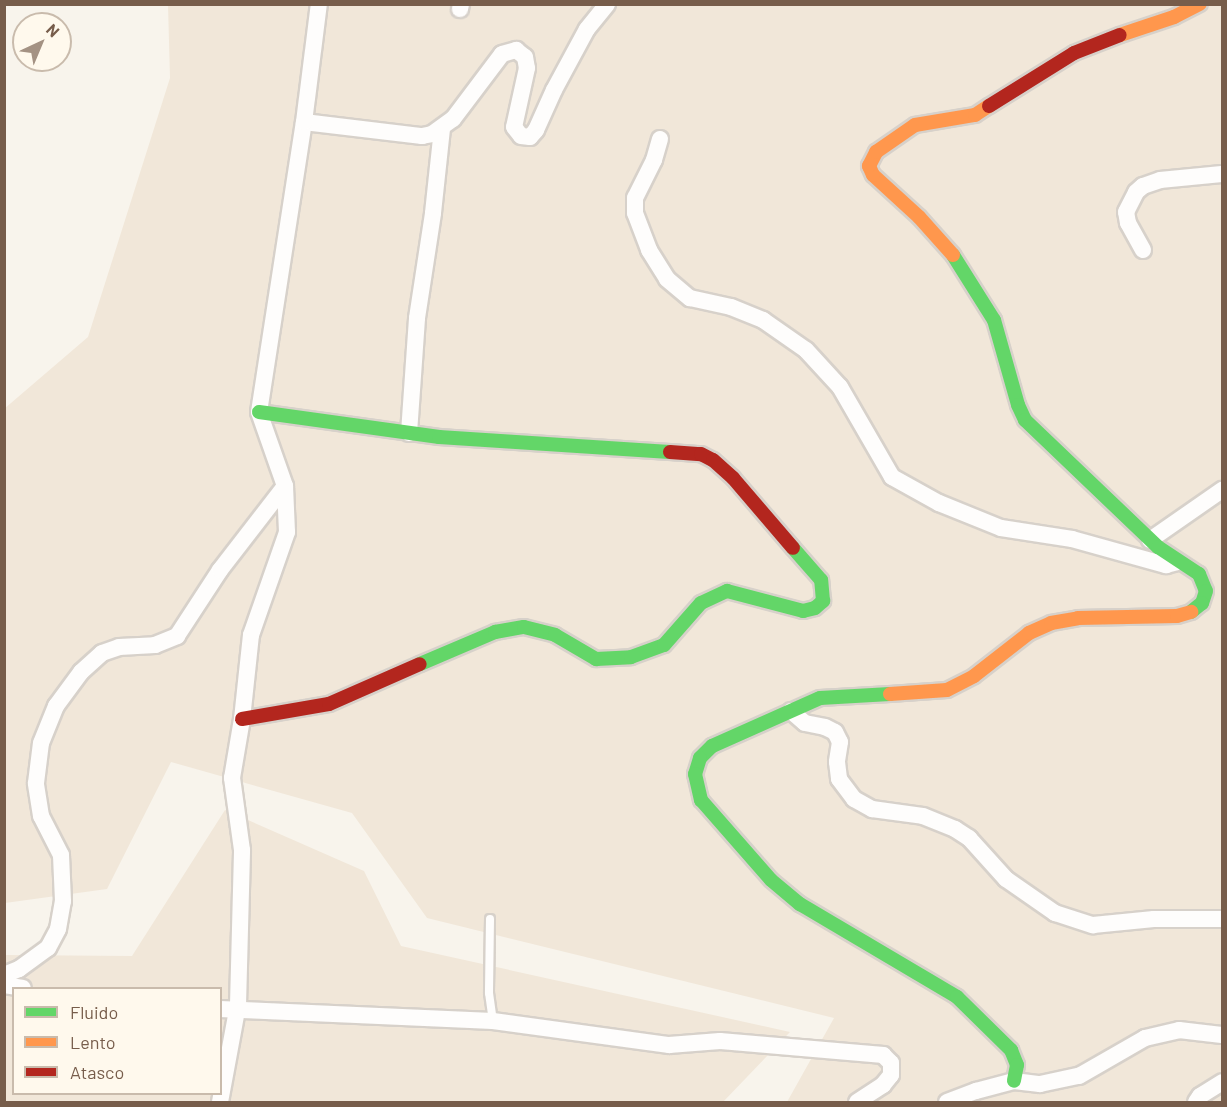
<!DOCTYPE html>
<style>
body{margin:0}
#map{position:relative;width:1227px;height:1107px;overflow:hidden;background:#f8f4ec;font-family:Barlow,sans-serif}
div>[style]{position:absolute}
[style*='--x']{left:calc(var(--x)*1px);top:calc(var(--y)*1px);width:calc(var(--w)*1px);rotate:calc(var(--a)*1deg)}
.residential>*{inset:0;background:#f1e7d9}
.roads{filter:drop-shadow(2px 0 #d7d1ca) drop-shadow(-2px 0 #d7d1ca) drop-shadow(0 2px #d7d1ca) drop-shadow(0 -2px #d7d1ca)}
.lane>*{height:8px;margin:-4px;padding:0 4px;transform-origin:4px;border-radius:4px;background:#fefdfc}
.street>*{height:16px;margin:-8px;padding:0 8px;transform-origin:8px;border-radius:8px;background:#fefdfc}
.fast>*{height:14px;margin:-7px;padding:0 7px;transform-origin:7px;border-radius:7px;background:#63d668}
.slow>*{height:14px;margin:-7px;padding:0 7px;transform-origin:7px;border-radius:7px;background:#ff974d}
.jam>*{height:14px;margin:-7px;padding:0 7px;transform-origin:7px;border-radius:7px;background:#b3261e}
span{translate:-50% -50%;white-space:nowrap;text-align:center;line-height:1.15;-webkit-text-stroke:4.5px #fff9ed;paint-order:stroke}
.frame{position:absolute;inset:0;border:6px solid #775d4b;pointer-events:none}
.legend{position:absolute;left:12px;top:987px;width:210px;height:108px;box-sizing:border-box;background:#fff9ed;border:2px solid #c9bbac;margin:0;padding:8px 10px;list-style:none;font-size:18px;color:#775d4b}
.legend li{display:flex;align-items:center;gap:12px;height:30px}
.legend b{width:30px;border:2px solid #c9bbac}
.north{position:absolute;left:12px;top:12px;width:60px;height:60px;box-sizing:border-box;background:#fff9ed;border:2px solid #c9bbac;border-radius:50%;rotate:44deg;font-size:16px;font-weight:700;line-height:24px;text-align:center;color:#775d4b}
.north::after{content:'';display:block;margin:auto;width:21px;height:27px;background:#a49283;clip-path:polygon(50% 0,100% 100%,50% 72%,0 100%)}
</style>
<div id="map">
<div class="residential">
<div style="clip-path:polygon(168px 5px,1222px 5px,1222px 1102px,787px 1102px,834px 1018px,427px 918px,352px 813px,171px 762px,107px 889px,5px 903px,4px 409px,88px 337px,170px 78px)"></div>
<div style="clip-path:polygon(evenodd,225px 810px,364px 871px,401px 946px,790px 1032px,723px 1102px,5px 1102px,5px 955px,132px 956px,225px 810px,14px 988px,220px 988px,220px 1094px,14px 1094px,14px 988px)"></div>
</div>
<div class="roads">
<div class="lane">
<div style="--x:490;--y:919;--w:74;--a:90.8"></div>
<div style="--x:489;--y:993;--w:28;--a:82"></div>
</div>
<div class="street">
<div style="--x:460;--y:9;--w:5;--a:-79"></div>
<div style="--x:304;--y:122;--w:119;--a:6.8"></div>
<div style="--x:422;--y:136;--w:10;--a:-11"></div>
<div style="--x:432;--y:134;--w:26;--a:-36"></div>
<div style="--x:453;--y:119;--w:81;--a:-53"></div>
<div style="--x:502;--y:54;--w:15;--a:-16"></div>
<div style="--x:516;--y:50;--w:11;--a:38"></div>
<div style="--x:525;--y:57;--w:11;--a:80"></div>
<div style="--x:527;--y:68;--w:60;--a:102.4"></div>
<div style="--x:514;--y:127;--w:11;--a:52"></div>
<div style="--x:521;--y:136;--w:9;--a:6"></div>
<div style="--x:530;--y:137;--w:9;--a:-49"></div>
<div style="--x:536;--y:130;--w:44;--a:-65.8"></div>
<div style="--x:554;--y:90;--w:69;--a:-61.6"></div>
<div style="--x:587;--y:29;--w:32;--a:-51"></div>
<div style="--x:660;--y:139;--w:22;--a:106"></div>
<div style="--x:654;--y:160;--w:42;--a:116.6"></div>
<div style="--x:635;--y:198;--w:15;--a:90"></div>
<div style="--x:635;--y:213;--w:40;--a:69"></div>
<div style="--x:649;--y:250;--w:34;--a:58"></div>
<div style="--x:667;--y:279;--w:30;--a:40"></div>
<div style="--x:690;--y:298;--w:42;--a:12.4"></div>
<div style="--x:731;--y:307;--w:35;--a:22"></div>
<div style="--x:763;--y:320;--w:52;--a:34.9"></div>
<div style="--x:806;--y:350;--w:50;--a:47.4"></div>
<div style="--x:840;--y:387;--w:104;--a:60"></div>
<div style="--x:892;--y:477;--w:54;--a:29"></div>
<div style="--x:939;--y:503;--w:67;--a:22"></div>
<div style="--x:1001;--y:528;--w:72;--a:8.8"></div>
<div style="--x:1072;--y:539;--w:98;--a:15.5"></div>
<div style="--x:1166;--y:565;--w:11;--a:-15"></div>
<div style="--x:1143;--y:250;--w:31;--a:-119"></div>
<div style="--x:1128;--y:223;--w:11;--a:-100"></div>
<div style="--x:1126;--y:212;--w:22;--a:-63"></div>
<div style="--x:1136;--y:192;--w:9;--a:-41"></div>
<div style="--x:1143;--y:186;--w:18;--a:-19"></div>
<div style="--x:1160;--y:180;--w:62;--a:-5.5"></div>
<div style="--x:409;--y:433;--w:115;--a:-86"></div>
<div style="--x:417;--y:318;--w:106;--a:-81.3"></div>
<div style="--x:433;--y:213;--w:84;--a:-83.9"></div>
<div style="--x:1150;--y:540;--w:88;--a:-34.8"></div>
<div style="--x:791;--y:711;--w:18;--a:41"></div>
<div style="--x:805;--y:723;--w:20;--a:11"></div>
<div style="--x:825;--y:727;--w:11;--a:27"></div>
<div style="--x:835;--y:732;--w:11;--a:63"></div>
<div style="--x:840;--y:742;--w:20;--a:99"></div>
<div style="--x:837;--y:762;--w:17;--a:83"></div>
<div style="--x:839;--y:779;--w:25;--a:53"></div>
<div style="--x:854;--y:799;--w:21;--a:29"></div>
<div style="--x:872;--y:809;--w:51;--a:7.8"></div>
<div style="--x:923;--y:816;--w:35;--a:22"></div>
<div style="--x:955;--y:829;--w:17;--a:33"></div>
<div style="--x:969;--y:838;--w:55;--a:47.9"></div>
<div style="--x:1006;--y:879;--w:60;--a:34.8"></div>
<div style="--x:1055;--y:913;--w:40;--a:18"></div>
<div style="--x:1093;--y:925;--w:61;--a:-5.6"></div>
<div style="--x:1154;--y:919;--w:68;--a:0"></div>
<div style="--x:4;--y:975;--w:16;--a:-22"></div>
<div style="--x:19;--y:969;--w:36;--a:-36"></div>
<div style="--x:48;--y:948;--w:21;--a:-62"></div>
<div style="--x:58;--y:929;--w:28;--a:-80"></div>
<div style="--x:63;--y:901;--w:46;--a:-92.5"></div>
<div style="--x:61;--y:855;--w:44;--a:-117.1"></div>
<div style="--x:41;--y:816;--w:33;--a:-99"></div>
<div style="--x:36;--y:783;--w:40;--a:-82.9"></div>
<div style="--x:41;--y:743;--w:40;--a:-68"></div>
<div style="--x:56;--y:706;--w:42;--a:-53.7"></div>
<div style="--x:81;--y:672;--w:28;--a:-42"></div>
<div style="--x:102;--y:653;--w:18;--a:-19"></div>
<div style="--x:119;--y:647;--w:36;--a:-3"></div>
<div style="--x:155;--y:645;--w:24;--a:-22"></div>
<div style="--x:177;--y:636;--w:79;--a:-56.9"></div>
<div style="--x:220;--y:570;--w:106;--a:-52.3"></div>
<div style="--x:4;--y:985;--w:19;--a:9"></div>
<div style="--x:220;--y:1009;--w:273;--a:2.5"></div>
<div style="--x:493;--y:1021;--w:178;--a:7.8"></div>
<div style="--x:669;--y:1045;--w:51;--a:-4.5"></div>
<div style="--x:720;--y:1041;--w:164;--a:4.9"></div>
<div style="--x:883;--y:1055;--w:11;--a:45"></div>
<div style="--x:891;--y:1063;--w:12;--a:90"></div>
<div style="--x:891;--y:1075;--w:13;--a:129"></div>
<div style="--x:883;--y:1085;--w:31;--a:147"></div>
<div style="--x:220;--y:1102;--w:99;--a:-79.5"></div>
<div style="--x:238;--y:1005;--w:155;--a:-88.5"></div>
<div style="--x:242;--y:850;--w:73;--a:-97.9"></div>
<div style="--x:232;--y:778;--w:60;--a:-80.4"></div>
<div style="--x:242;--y:719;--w:84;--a:-83.9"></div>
<div style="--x:251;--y:635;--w:109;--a:-70.7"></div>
<div style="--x:287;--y:532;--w:46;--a:-92.5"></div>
<div style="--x:285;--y:486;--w:78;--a:-109.4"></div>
<div style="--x:259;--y:412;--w:293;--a:-81.2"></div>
<div style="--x:304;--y:122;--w:119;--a:-82.8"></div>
<div style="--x:947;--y:1102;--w:31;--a:-21"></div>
<div style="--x:976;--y:1091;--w:39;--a:-15"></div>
<div style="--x:1014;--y:1081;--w:26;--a:7"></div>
<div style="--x:1040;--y:1084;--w:40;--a:-12"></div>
<div style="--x:1079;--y:1076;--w:76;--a:-29.9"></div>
<div style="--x:1145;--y:1038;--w:35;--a:-13"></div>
<div style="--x:1179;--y:1030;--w:43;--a:6.6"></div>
<div style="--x:1196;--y:1102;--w:7;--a:-56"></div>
<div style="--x:1200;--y:1096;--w:26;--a:-32"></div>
</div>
<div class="fast">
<div style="--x:953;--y:255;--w:77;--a:57.8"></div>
<div style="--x:994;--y:320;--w:88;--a:74.2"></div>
<div style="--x:1018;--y:405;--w:17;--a:65"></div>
<div style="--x:1025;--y:420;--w:184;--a:43.7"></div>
<div style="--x:1158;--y:547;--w:49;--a:33.4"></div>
<div style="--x:1199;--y:574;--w:18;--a:68"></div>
<div style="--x:1206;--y:591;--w:13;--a:108"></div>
<div style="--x:1202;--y:603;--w:14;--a:141"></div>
<div style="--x:259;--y:412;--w:182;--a:7.9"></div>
<div style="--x:439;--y:437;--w:231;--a:3.7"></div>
<div style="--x:420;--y:664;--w:82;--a:-23.1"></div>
<div style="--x:495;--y:632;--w:29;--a:-10"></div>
<div style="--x:524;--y:627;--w:32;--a:14"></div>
<div style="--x:555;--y:635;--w:48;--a:30.3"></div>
<div style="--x:596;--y:659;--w:35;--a:-3"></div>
<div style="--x:631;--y:657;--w:35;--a:-20"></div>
<div style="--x:664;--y:645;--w:56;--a:-48.6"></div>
<div style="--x:701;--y:603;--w:29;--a:-25"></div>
<div style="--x:727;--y:591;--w:79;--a:14.7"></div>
<div style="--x:803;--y:611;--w:12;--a:-14"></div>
<div style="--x:815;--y:608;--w:11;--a:-41"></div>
<div style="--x:823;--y:601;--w:21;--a:-95"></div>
<div style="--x:821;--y:580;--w:43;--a:-131.2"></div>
<div style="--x:890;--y:694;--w:70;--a:176.7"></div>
<div style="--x:820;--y:698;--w:118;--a:156"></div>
<div style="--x:712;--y:746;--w:17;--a:135"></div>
<div style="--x:700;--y:758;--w:17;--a:107"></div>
<div style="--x:695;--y:774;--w:27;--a:77"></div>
<div style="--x:701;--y:800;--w:106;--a:48.8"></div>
<div style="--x:771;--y:880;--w:38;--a:40"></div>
<div style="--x:800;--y:904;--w:182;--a:30.6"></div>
<div style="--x:957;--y:997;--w:76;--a:44.5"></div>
<div style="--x:1011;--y:1050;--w:16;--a:68"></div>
<div style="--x:1017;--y:1065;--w:16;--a:101"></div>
</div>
<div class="slow">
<div style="--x:1120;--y:35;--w:57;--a:-18.4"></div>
<div style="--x:1174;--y:17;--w:29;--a:-27"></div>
<div style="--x:953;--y:255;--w:51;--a:-131.8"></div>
<div style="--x:919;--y:217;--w:62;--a:-137.6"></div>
<div style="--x:873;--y:175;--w:10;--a:-114"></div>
<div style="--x:869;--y:166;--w:16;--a:-63"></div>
<div style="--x:876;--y:152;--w:47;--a:-34.7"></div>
<div style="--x:915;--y:125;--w:61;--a:-9.5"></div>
<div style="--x:975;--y:115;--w:17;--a:-33"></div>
<div style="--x:890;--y:694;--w:57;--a:-4"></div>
<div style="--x:947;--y:690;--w:30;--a:-27"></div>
<div style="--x:974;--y:676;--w:70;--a:-38"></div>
<div style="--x:1029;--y:633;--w:24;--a:-24"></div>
<div style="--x:1051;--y:623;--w:27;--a:-10"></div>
<div style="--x:1078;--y:618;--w:99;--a:-1.2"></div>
<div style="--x:1177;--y:616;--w:15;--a:-16"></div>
</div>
<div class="jam">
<div style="--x:989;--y:106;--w:100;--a:-31.9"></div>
<div style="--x:1074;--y:53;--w:49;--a:-21.4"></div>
<div style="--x:670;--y:452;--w:31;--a:4"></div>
<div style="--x:701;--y:454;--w:13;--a:27"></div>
<div style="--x:713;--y:460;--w:27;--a:42"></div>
<div style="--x:733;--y:478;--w:92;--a:49.4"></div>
<div style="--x:242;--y:719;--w:88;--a:-9.8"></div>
<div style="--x:329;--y:704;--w:99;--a:-23.7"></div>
</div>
</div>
<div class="frame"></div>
<ul class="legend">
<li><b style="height:8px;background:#63d668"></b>Fluido</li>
<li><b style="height:8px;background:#ff974d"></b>Lento</li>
<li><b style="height:8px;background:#b3261e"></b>Atasco</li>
</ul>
<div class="north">N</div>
</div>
